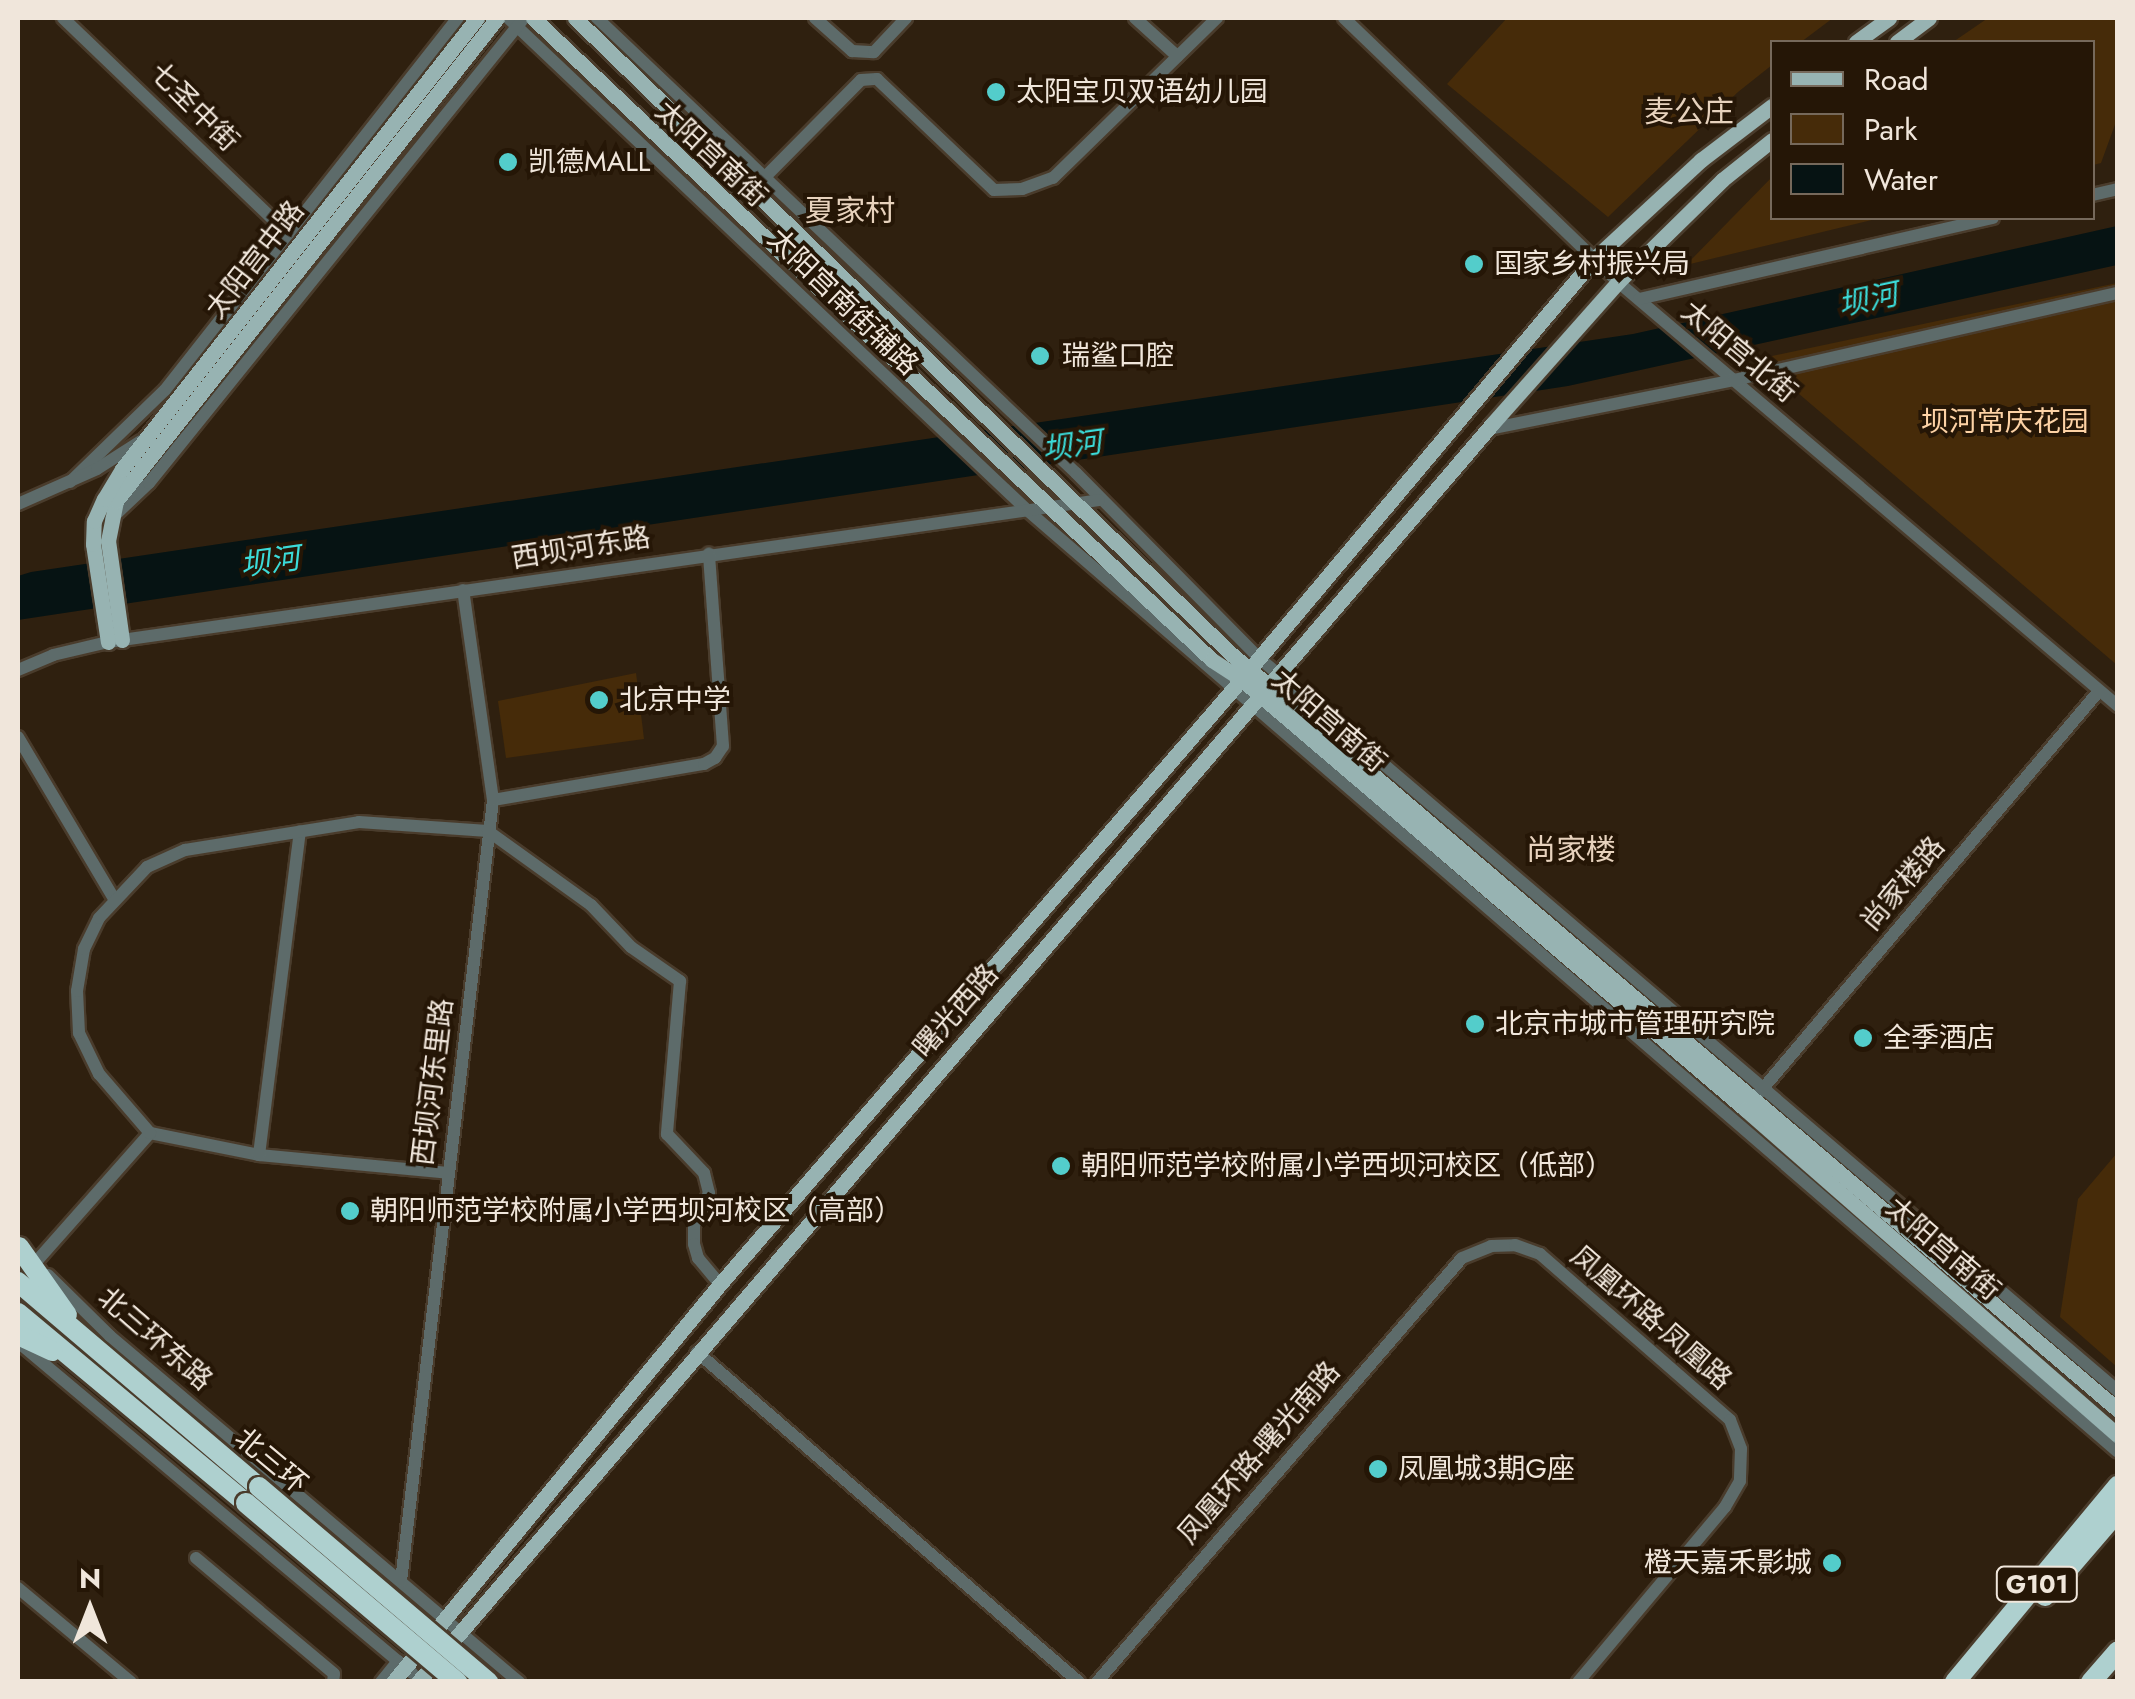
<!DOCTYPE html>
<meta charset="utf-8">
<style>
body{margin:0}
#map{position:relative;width:2135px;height:1699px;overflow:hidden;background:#2f200f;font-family:Jost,"Noto Sans SC",sans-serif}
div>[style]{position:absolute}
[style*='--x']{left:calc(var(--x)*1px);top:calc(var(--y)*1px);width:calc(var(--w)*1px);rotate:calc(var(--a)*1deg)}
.green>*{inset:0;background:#462b09}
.water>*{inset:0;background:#061313}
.roads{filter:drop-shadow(2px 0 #4a3c2c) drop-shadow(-2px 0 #4a3c2c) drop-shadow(0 2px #4a3c2c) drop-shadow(0 -2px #4a3c2c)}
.minor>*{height:12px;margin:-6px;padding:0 6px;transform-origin:6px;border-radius:6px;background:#5d6b6a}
.major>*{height:15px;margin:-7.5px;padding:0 7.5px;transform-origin:7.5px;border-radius:7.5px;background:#97b3b2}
.highway>*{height:20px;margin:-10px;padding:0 10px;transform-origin:10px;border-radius:10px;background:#aed0cf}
.bridges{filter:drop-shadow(2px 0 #4a3c2c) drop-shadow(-2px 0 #4a3c2c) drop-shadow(0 2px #4a3c2c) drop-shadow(0 -2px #4a3c2c)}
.highway-bridge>*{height:20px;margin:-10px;padding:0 10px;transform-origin:10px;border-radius:10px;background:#aed0cf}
.dots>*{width:28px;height:28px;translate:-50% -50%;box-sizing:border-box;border:5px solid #251606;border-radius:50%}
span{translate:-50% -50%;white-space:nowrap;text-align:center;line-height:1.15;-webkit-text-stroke:8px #251606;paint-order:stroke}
.shield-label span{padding:2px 8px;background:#251606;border:2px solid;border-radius:8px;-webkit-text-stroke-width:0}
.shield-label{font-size:25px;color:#f0e6db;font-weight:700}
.poi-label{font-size:28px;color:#f0e6db}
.left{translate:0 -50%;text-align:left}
.right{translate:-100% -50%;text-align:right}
.street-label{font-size:28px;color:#f0e6db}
.park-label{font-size:28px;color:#fdd2a5}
.neighbourhood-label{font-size:30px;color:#e7d2bd}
.water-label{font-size:30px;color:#3bdbd9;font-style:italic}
.frame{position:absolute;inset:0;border:20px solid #f0e6db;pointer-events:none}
.legend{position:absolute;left:1770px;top:40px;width:325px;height:180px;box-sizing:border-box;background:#251606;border:2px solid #76695b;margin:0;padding:12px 18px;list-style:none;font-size:30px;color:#f0e6db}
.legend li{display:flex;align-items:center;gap:20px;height:50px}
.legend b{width:50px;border:2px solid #76695b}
.north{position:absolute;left:40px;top:1559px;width:100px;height:100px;-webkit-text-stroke:8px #251606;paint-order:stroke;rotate:0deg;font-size:28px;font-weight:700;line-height:40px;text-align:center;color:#f0e6db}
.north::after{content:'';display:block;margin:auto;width:35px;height:45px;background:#f0e6db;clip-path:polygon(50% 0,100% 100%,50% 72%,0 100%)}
</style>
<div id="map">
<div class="green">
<div style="clip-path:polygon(1507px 18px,1833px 18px,1801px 42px,1772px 42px,1772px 65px,1738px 92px,1608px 217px,1447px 84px)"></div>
<div style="clip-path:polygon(1988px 18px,2117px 18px,2117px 119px,2101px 163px,2093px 165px,2092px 42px,1953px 42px)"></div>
<div style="clip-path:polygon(1772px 177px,1772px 218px,1880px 218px,1686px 265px)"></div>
<div style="clip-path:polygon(2117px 283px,2117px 665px,1758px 359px)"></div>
<div style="clip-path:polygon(636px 673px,644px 739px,506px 758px,498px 701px)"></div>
<div style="clip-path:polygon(2117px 1153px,2117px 1367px,2060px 1317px,2078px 1199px)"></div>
</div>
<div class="water">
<div style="clip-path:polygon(2117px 226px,2117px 265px,1568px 386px,18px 620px,18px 576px,31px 572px,1633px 334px)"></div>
</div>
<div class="roads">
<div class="minor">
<div style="--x:63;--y:18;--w:312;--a:43.8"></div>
<div style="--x:508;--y:18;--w:715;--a:43.47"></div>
<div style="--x:1027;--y:510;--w:1441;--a:40.81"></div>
<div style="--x:597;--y:18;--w:661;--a:43.53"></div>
<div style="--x:1076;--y:473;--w:259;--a:45.3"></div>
<div style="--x:1258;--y:657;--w:1131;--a:40.48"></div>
<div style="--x:815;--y:18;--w:50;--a:41.7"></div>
<div style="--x:852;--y:51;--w:22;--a:3"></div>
<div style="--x:874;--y:52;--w:47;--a:-46.7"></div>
<div style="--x:1135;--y:18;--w:57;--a:42.1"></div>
<div style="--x:1344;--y:18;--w:380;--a:43.9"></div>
<div style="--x:1618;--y:282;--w:656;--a:40.3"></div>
<div style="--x:764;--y:178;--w:138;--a:-45.3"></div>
<div style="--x:861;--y:80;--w:16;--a:-4"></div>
<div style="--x:877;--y:79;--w:161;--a:43.5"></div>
<div style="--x:994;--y:190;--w:28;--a:-2"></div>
<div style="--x:1022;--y:189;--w:33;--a:-20"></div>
<div style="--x:1053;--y:178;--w:229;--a:-44.3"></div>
<div style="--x:2092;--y:195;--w:27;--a:-13"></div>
<div style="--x:1639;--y:299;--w:363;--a:-12.9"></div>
<div style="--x:1489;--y:429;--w:250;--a:-11.3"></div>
<div style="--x:1734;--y:380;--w:394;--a:-12.8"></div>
<div style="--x:70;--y:482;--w:132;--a:-44.1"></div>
<div style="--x:165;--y:390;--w:474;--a:-51.8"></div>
<div style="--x:18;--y:504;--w:86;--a:-23.9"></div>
<div style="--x:97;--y:469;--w:52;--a:-32.5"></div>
<div style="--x:111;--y:519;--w:52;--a:-43.5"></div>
<div style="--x:149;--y:483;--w:597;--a:-51.12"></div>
<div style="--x:18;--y:670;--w:38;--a:-23"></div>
<div style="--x:53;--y:655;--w:57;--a:-13.3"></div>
<div style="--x:108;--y:642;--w:1001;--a:-8.15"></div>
<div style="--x:18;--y:737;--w:188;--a:59.3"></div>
<div style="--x:493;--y:800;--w:214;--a:-9.7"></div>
<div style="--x:704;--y:764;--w:13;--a:-29"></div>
<div style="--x:715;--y:758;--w:14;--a:-56"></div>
<div style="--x:723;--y:746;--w:193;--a:-94.2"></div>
<div style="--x:1760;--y:1092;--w:525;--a:-49.79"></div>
<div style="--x:150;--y:1133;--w:111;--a:11.4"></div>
<div style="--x:259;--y:1155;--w:190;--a:5.4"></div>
<div style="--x:259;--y:1155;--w:326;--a:-82.8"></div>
<div style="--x:35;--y:1263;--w:174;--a:-48.5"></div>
<div style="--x:150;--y:1133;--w:78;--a:-130.8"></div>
<div style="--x:99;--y:1074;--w:46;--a:-116"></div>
<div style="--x:79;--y:1033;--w:42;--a:-92.7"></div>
<div style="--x:77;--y:991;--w:43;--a:-80.5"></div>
<div style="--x:84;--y:949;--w:34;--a:-64"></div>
<div style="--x:99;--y:918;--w:70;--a:-46.7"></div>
<div style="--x:147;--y:867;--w:42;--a:-24.1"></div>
<div style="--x:185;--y:850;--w:176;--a:-9.1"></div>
<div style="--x:359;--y:822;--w:129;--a:4"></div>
<div style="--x:488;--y:831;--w:127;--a:35.7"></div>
<div style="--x:591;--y:905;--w:58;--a:46.4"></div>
<div style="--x:631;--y:947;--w:60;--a:34.8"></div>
<div style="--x:680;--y:981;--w:154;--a:94.9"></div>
<div style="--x:667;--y:1134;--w:54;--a:46.5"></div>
<div style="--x:704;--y:1173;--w:21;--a:76"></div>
<div style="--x:709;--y:1193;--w:35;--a:115"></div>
<div style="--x:694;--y:1225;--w:19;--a:90"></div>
<div style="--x:694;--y:1244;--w:15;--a:74"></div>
<div style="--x:698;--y:1258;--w:34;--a:50"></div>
<div style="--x:48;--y:1275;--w:87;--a:44.5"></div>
<div style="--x:110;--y:1336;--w:536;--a:40.23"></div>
<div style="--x:18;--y:1342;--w:515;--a:40.03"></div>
<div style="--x:697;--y:1352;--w:505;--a:40.82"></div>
<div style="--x:196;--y:1558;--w:180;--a:40"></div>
<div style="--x:334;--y:1674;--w:8;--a:97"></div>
<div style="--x:401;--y:1581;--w:786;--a:-83.28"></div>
<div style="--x:493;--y:800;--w:212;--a:-98.1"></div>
<div style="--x:18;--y:1588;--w:147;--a:39.8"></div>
<div style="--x:381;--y:1682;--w:27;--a:-51"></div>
<div style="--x:1097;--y:1682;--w:559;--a:-49.28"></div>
<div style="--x:1462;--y:1258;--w:31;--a:-22"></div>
<div style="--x:1491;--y:1246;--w:24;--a:-2"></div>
<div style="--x:1515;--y:1245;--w:27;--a:20"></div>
<div style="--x:1540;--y:1254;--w:252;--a:41.1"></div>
<div style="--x:1730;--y:1420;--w:31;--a:69"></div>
<div style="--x:1741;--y:1449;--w:32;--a:92"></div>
<div style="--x:1740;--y:1481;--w:30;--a:120"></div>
<div style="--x:1725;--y:1507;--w:229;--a:130"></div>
</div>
<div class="major">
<div style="--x:533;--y:18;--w:934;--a:43.4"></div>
<div style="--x:1212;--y:660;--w:35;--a:33"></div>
<div style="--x:1241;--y:679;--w:663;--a:40.47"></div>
<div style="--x:1745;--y:1109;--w:495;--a:41.2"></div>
<div style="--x:575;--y:18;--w:911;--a:44.11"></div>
<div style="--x:1229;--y:652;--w:1168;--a:40.45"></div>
<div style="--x:1856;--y:42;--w:41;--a:-36"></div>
<div style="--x:1897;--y:42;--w:40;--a:-37"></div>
<div style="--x:122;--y:640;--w:100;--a:-98"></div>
<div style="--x:108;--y:541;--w:41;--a:-78.7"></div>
<div style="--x:116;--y:501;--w:615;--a:-51.73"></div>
<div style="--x:108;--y:642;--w:99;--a:-98.7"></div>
<div style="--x:93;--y:544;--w:23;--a:-88"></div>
<div style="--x:94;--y:521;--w:24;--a:-66"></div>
<div style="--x:104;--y:499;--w:35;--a:-59"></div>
<div style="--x:122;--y:469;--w:574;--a:-51.79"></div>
<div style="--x:393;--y:1682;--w:515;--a:-50.59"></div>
<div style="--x:720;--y:1284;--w:786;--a:-49.23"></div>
<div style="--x:1233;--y:689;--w:561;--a:-49.99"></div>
<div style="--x:1594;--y:259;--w:146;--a:-42.8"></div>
<div style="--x:1701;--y:160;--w:89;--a:-37.3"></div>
<div style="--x:418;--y:1682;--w:1654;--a:-49.51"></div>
<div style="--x:1492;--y:424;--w:190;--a:-48.4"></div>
<div style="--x:1618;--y:282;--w:146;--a:-44.4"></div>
<div style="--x:1722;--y:180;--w:64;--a:-38.7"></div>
</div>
<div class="highway">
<div style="--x:19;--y:1247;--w:83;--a:54.8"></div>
<div style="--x:18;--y:1282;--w:316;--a:40.4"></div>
<div style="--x:18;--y:1313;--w:297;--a:39.8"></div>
<div style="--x:18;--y:1335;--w:38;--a:25"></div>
<div style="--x:2045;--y:1596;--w:112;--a:-49.3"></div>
<div style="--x:1955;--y:1682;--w:255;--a:-50.3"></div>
<div style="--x:2091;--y:1682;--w:41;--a:-48.9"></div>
</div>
</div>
<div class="bridges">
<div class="highway-bridge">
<div style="--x:259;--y:1487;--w:301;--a:40.4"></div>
<div style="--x:246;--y:1503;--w:277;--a:40.3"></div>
</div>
</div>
<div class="dots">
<div style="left:996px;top:92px;background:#53cdcb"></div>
<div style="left:508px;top:162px;background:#53cdcb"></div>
<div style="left:1474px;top:264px;background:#53cdcb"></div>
<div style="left:1040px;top:356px;background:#53cdcb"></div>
<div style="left:599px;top:700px;background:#53cdcb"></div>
<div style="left:1475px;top:1024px;background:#53cdcb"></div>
<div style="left:1863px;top:1038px;background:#53cdcb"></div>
<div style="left:1061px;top:1166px;background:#53cdcb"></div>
<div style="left:350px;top:1211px;background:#53cdcb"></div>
<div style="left:1378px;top:1469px;background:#53cdcb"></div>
<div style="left:1832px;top:1563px;background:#53cdcb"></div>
</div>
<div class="shield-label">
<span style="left:2037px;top:1584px">G101</span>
</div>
<div class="poi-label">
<span class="left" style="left:1016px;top:92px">太阳宝贝双语幼儿园</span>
<span class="left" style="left:528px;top:162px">凯德MALL</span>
<span class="left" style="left:1494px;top:264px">国家乡村振兴局</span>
<span class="left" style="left:1062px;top:356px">瑞鲨口腔</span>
<span class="left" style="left:619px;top:700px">北京中学</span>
<span class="left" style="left:1495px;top:1024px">北京市城市管理研究院</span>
<span class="left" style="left:1883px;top:1038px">全季酒店</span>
<span class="left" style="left:1081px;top:1166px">朝阳师范学校附属小学西坝河校区（低部）</span>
<span class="left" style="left:370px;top:1211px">朝阳师范学校附属小学西坝河校区（高部）</span>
<span class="left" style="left:1398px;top:1469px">凤凰城3期G座</span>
<span class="right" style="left:1812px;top:1563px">橙天嘉禾影城</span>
</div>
<div class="street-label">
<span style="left:194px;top:107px;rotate:45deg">七圣中街</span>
<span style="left:711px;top:154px;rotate:43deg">太阳宫南街</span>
<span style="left:255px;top:260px;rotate:-52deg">太阳宫中路</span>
<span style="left:843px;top:302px;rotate:44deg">太阳宫南街辅路</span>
<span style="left:1739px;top:352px;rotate:40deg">太阳宫北街</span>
<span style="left:581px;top:548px;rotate:-9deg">西坝河东路</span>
<span style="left:1329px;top:721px;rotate:41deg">太阳宫南街</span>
<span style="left:1903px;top:884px;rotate:-50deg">尚家楼路</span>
<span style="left:956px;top:1011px;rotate:-49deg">曙光西路</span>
<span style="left:433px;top:1082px;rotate:-83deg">西坝河东里路</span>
<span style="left:1943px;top:1249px;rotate:41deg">太阳宫南街</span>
<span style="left:1651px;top:1318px;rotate:41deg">凤凰环路-凤凰路</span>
<span style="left:155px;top:1339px;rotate:41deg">北三环东路</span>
<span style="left:1259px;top:1453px;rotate:-49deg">凤凰环路-曙光南路</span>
<span style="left:271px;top:1461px;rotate:40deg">北三环</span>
</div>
<div class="park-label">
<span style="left:2005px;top:422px">坝河常庆花园</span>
</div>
<div class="neighbourhood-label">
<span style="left:1689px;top:112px">麦公庄</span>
<span style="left:850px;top:211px">夏家村</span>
<span style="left:1571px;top:850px">尚家楼</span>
</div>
<div class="water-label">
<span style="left:1868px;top:300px;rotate:-12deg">坝河</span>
<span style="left:1072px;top:446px;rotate:-8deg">坝河</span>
<span style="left:270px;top:562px;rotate:-8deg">坝河</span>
</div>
<div class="frame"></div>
<ul class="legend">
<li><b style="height:12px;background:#97b3b2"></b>Road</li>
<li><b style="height:28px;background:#462b09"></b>Park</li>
<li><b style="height:28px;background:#061313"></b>Water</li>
</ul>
<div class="north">N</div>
</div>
